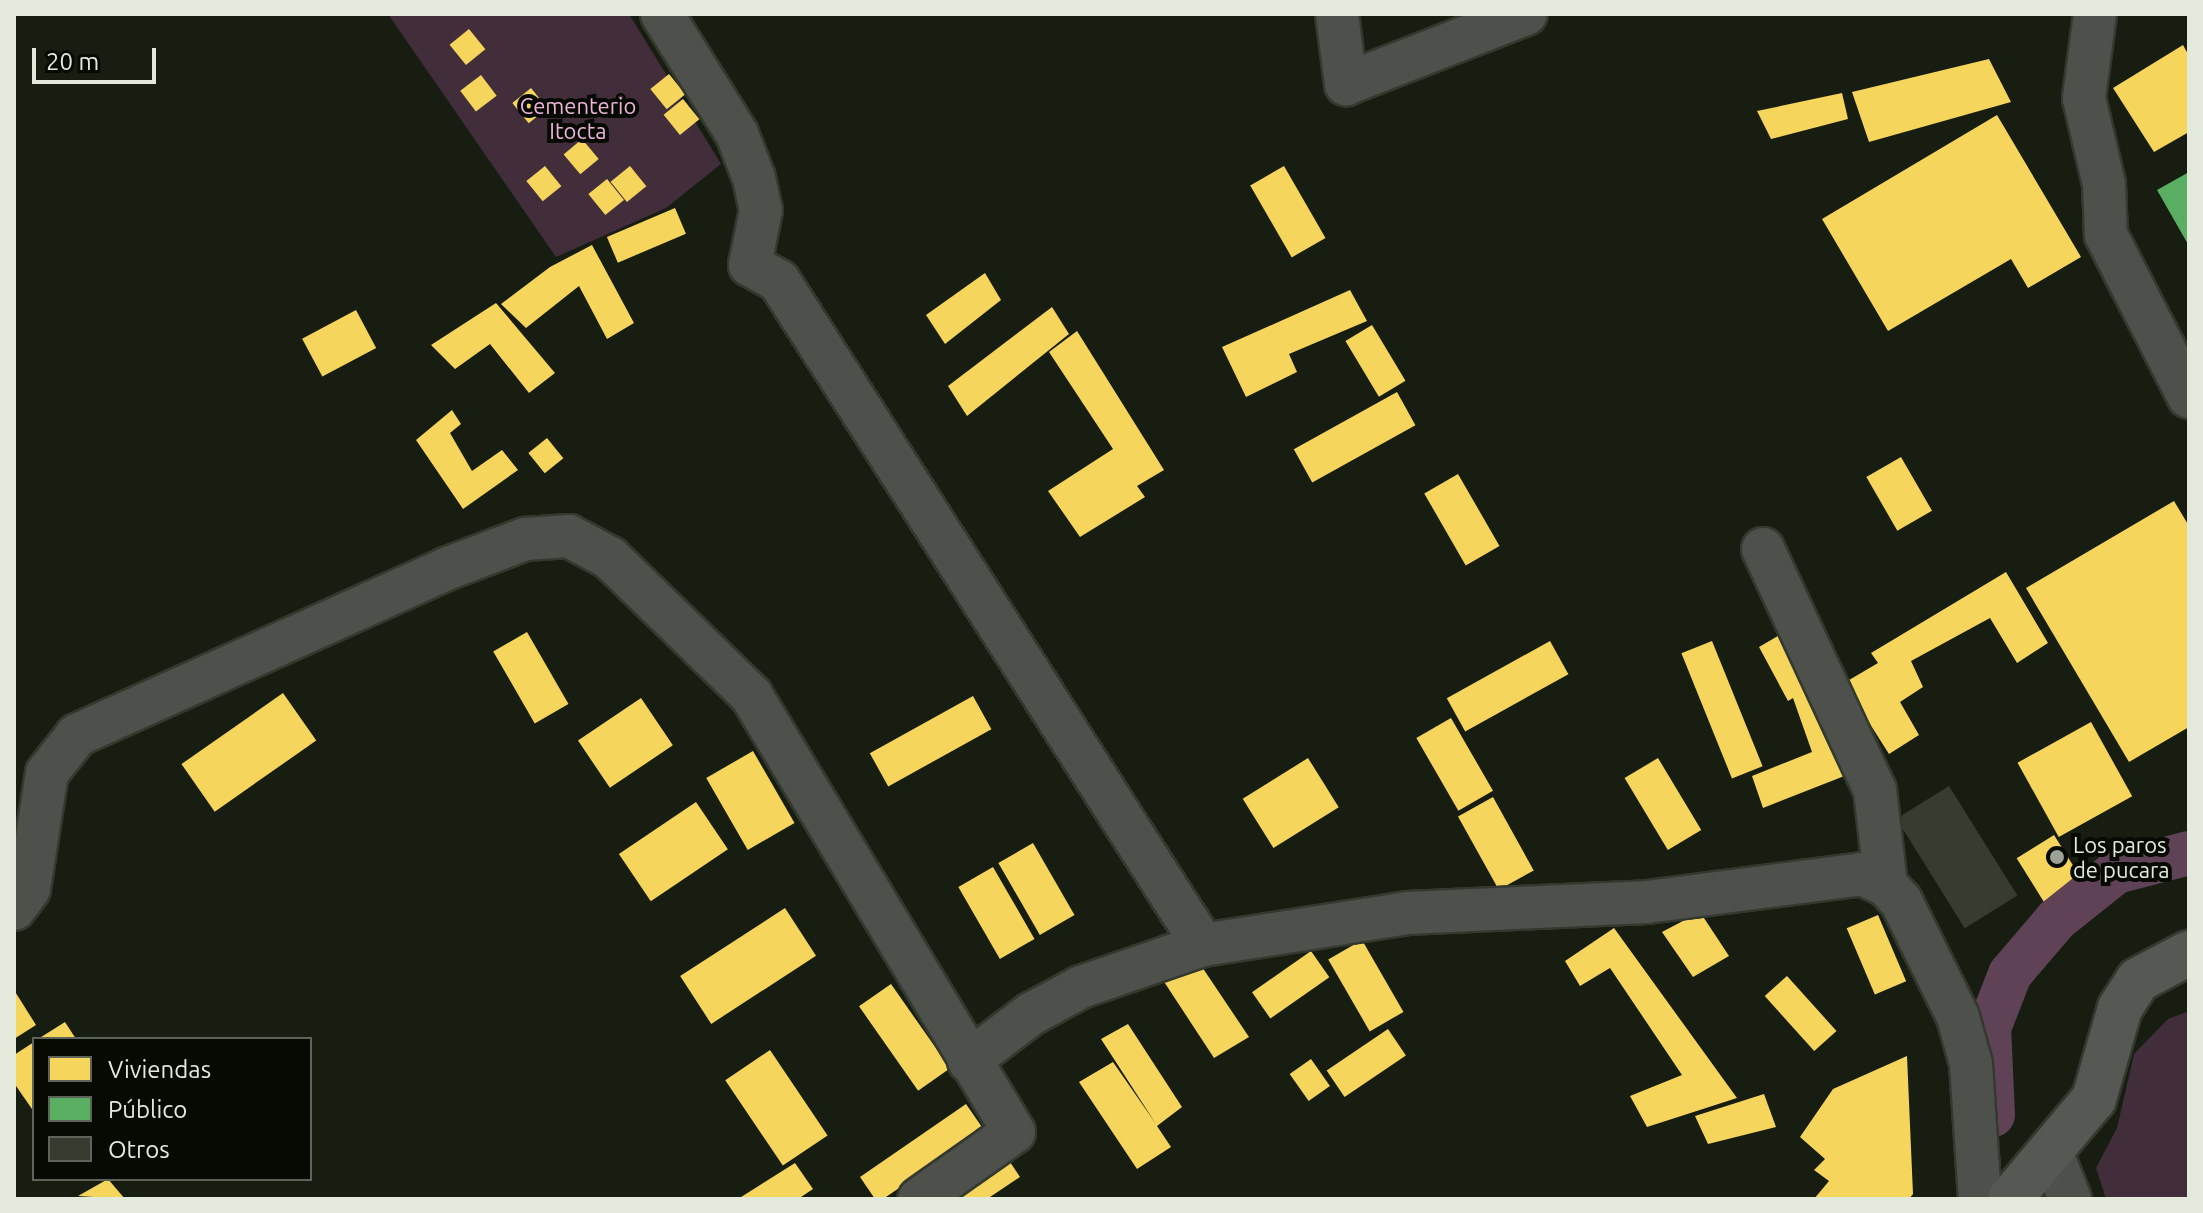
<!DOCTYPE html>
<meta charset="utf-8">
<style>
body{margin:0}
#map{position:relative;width:2203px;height:1213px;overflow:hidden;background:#181d12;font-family:Ubuntu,sans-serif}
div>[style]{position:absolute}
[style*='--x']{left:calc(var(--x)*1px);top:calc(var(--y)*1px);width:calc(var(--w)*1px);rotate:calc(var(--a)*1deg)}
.green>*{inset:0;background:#422d3b}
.homes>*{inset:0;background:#f6d55c;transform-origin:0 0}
.public>*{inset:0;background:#5aae61}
.canal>*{height:44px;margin:-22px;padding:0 22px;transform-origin:22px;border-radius:22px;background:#5f4255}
.building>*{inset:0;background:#373c31;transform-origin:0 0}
.roads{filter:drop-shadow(2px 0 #34392f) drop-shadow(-2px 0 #34392f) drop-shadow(0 2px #34392f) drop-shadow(0 -2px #34392f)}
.minor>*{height:42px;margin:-21px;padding:0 21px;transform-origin:21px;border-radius:21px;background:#4e504b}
.major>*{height:44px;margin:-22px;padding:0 22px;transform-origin:22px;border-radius:22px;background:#565853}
.dots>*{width:22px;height:22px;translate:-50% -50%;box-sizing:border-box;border:4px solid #060a03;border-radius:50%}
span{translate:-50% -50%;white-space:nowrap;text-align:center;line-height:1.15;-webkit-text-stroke:8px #060a03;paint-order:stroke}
.park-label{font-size:22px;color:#edb2db}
.poi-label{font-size:22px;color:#e3eadc}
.left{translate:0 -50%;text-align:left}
.frame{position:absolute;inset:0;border:16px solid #e3eadc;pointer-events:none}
.legend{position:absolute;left:32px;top:1037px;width:280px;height:144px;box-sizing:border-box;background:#060a03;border:2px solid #5e645a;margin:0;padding:10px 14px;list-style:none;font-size:24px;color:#e3eadc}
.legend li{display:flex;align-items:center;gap:16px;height:40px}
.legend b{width:40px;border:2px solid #5e645a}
.scale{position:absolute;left:32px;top:48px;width:124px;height:36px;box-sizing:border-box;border:4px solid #e3eadc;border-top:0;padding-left:10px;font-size:24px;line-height:28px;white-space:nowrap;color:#e3eadc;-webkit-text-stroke:6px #060a03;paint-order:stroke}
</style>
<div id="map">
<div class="green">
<div style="clip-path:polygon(388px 14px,629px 14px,721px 164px,666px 208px,556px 257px)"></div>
<div style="clip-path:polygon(2189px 1011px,2189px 1199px,2106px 1199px,2096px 1168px,2117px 1128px,2134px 1054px,2168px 1019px)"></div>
</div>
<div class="homes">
<div style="left:469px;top:29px;width:26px;height:25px;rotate:51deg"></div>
<div style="clip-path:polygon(2183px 45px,2189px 56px,2189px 132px,2154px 152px,2113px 88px)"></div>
<div style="clip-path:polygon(1989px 59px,2011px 102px,1869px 142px,1852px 92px)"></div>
<div style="left:669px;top:74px;width:26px;height:24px;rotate:51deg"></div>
<div style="left:481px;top:75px;width:26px;height:26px;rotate:53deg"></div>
<div style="left:531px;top:88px;width:26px;height:24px;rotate:51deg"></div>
<div style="clip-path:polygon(1842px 93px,1848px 119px,1771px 139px,1757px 111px)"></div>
<div style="left:683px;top:99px;width:26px;height:25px;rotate:51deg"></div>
<div style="clip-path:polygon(1997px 115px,2081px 257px,2028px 288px,2011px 259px,1888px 331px,1822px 219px)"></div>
<div style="left:582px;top:139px;width:26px;height:24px;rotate:50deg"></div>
<div style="left:545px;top:166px;width:26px;height:24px;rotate:51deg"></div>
<div style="left:630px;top:166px;width:26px;height:25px;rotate:51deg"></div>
<div style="left:1284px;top:166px;width:83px;height:39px;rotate:60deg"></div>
<div style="left:607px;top:179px;width:27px;height:24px;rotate:51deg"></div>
<div style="left:675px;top:208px;width:28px;height:74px;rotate:67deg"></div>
<div style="clip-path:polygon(592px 245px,634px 323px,607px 339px,579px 286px,526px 328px,501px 304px,550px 267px)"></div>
<div style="clip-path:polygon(985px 273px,1001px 300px,945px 344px,926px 315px)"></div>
<div style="clip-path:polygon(1350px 290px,1367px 321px,1289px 354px,1297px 372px,1246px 397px,1222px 347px)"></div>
<div style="clip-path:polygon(496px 303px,555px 373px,529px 393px,490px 344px,455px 369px,431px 345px)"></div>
<div style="clip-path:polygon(1052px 307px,1069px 334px,967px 416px,948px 386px)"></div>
<div style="left:356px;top:310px;width:43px;height:61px;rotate:62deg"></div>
<div style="left:1372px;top:325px;width:65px;height:31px;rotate:59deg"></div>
<div style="clip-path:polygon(1077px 331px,1164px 470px,1137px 486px,1145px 497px,1080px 537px,1048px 491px,1113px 449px,1049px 352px)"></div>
<div style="left:1397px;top:392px;width:38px;height:118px;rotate:61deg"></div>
<div style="clip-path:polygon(452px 410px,461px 424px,450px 433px,472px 471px,502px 450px,518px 470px,463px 509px,416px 440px)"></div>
<div style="left:547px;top:438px;width:26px;height:24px;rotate:51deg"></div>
<div style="left:1901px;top:457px;width:62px;height:40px;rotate:60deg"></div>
<div style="left:1458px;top:474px;width:83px;height:39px;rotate:60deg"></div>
<div style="clip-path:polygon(2174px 501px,2189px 526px,2189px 727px,2129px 762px,2026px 588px)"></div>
<div style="clip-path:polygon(2006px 572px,2048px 643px,2017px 663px,1990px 618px,1911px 661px,1923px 687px,1900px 702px,1919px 735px,1889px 754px,1844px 683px,1878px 663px,1871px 653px)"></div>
<div style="clip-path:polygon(1793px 627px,1852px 773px,1763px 808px,1752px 776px,1812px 752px,1793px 698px,1788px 701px,1759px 647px)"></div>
<div style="left:527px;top:632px;width:83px;height:39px;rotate:60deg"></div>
<div style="left:1550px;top:641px;width:38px;height:118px;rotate:61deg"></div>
<div style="left:1712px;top:641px;width:135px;height:33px;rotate:68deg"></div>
<div style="left:283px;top:693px;width:58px;height:124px;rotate:55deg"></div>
<div style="left:973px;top:696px;width:38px;height:118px;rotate:61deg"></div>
<div style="left:641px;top:698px;width:57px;height:76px;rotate:56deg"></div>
<div style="left:1451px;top:718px;width:84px;height:40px;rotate:60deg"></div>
<div style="left:2091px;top:722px;width:85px;height:84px;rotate:61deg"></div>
<div style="left:753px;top:751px;width:83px;height:54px;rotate:60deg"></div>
<div style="left:1308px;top:758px;width:58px;height:77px;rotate:58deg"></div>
<div style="left:1658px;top:758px;width:84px;height:39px;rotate:59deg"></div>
<div style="left:1493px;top:797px;width:84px;height:40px;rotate:61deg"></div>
<div style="left:696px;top:802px;width:57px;height:93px;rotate:56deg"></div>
<div style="left:1960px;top:819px;width:83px;height:39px;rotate:60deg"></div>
<div style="left:2054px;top:835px;width:52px;height:44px;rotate:58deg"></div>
<div style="left:1033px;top:843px;width:83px;height:40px;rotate:60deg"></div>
<div style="left:993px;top:867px;width:83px;height:40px;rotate:60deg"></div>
<div style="left:785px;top:908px;width:57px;height:125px;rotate:57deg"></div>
<div style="clip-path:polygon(1700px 912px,1729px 956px,1693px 977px,1662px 932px)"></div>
<div style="left:1878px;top:915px;width:72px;height:34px;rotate:67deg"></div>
<div style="clip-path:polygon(1614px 928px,1737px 1098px,1647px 1127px,1630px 1096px,1682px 1075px,1610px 968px,1580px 986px,1565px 961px)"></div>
<div style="left:1362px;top:940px;width:83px;height:39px;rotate:60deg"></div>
<div style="left:1311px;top:951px;width:32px;height:72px;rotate:55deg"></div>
<div style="clip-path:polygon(1196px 958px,1249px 1037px,1214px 1058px,1157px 971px)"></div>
<div style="left:1787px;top:976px;width:74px;height:30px;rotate:48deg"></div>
<div style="left:891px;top:984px;width:103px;height:39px;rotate:55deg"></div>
<div style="clip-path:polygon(14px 990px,36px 1025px,14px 1039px)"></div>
<div style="clip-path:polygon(65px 1022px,76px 1039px,38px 1039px)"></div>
<div style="clip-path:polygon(1128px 1024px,1182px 1107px,1157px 1126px,1171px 1147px,1137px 1169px,1079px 1082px,1113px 1062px,1156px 1124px,1101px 1039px)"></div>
<div style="left:1388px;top:1029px;width:32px;height:74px;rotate:56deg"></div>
<div style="clip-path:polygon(34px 1042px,34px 1112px,14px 1083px,14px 1055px)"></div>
<div style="left:770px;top:1050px;width:103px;height:54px;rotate:56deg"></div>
<div style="clip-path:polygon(1907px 1056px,1913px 1194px,1909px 1199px,1814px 1199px,1829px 1181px,1814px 1170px,1825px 1159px,1800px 1137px,1833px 1089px)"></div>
<div style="left:1311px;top:1059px;width:33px;height:26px;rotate:55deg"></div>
<div style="clip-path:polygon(1764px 1094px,1776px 1127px,1708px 1144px,1695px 1116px)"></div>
<div style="clip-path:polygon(966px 1104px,984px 1130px,883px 1199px,875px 1199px,860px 1177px)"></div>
<div style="clip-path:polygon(1002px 1150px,1020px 1177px,987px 1199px,946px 1199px)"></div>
<div style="clip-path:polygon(795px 1163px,813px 1189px,798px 1199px,738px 1199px)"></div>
<div style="clip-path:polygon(108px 1179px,125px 1199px,78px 1196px)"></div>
</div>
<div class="public">
<div style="clip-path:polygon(2189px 172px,2189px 246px,2157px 190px)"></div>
</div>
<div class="canal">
<div style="--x:1993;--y:1115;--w:87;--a:-92.6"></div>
<div style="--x:1989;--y:1028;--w:58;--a:-68.7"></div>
<div style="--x:2010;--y:974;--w:72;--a:-49.5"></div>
<div style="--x:2057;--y:919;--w:75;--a:-38.5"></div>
<div style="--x:2116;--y:872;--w:75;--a:-14.6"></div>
</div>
<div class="building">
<div style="left:1949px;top:786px;width:129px;height:62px;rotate:58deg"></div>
</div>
<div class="roads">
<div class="minor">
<div style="--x:662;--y:14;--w:142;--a:58"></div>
<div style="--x:737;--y:134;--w:47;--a:68.9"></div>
<div style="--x:754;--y:178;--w:33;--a:78"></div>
<div style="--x:761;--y:210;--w:56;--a:101.3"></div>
<div style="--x:750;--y:265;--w:33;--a:29"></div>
<div style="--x:779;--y:281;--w:788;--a:57.44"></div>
<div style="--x:1337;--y:14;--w:71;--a:82.7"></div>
<div style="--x:1346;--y:84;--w:193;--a:-21.3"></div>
<div style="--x:2095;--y:14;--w:85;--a:97.5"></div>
<div style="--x:2084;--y:98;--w:88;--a:76.9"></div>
<div style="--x:2104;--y:184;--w:51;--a:87.8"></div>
<div style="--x:2106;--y:235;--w:182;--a:62.9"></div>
<div style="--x:1763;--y:549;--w:266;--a:65.1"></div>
<div style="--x:1875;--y:790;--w:96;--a:83.4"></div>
<div style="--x:14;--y:909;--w:25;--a:-53"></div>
<div style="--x:29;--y:889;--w:117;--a:-81.2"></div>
<div style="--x:47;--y:773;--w:48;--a:-51.7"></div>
<div style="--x:77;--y:735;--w:405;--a:-24.2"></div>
<div style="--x:446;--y:569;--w:85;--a:-20.8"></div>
<div style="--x:525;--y:539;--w:44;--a:-3.9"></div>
<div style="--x:569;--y:536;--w:47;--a:28.2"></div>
<div style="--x:610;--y:558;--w:197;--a:44.2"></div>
<div style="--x:751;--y:695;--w:510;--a:58.96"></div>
<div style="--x:1014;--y:1132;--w:116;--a:144.8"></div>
<div style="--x:969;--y:1061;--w:78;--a:-37.2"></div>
<div style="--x:1031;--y:1014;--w:57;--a:-28.4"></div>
<div style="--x:1081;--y:987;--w:129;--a:-19"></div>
<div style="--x:1203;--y:945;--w:206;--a:-8.9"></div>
<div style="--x:1407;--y:913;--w:240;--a:-2.6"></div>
<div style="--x:1647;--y:902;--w:217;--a:-7.4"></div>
<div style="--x:1862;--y:874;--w:26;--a:25"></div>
<div style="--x:1886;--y:885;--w:22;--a:47"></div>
<div style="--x:1901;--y:901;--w:129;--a:63.8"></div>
<div style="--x:1958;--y:1017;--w:49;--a:74.5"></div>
<div style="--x:1971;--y:1064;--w:135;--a:86.2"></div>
<div style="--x:2052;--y:1154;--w:48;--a:68.2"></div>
</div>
<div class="major">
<div style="--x:2010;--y:1199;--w:131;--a:-50"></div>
<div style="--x:2094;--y:1099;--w:95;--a:-74.1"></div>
<div style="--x:2120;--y:1008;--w:33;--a:-57"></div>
<div style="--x:2138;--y:980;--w:58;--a:-27.9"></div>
</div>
</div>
<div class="dots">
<div style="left:2057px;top:857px;background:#9ca295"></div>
</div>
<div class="park-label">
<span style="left:578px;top:118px">Cementerio<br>Itocta</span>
</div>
<div class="poi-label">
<span class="left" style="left:2073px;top:857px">Los paros<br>de pucara</span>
</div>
<div class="frame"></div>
<ul class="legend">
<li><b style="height:22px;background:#f6d55c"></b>Viviendas</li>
<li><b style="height:22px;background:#5aae61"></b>Público</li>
<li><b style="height:22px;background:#373c31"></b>Otros</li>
</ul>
<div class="scale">20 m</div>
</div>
